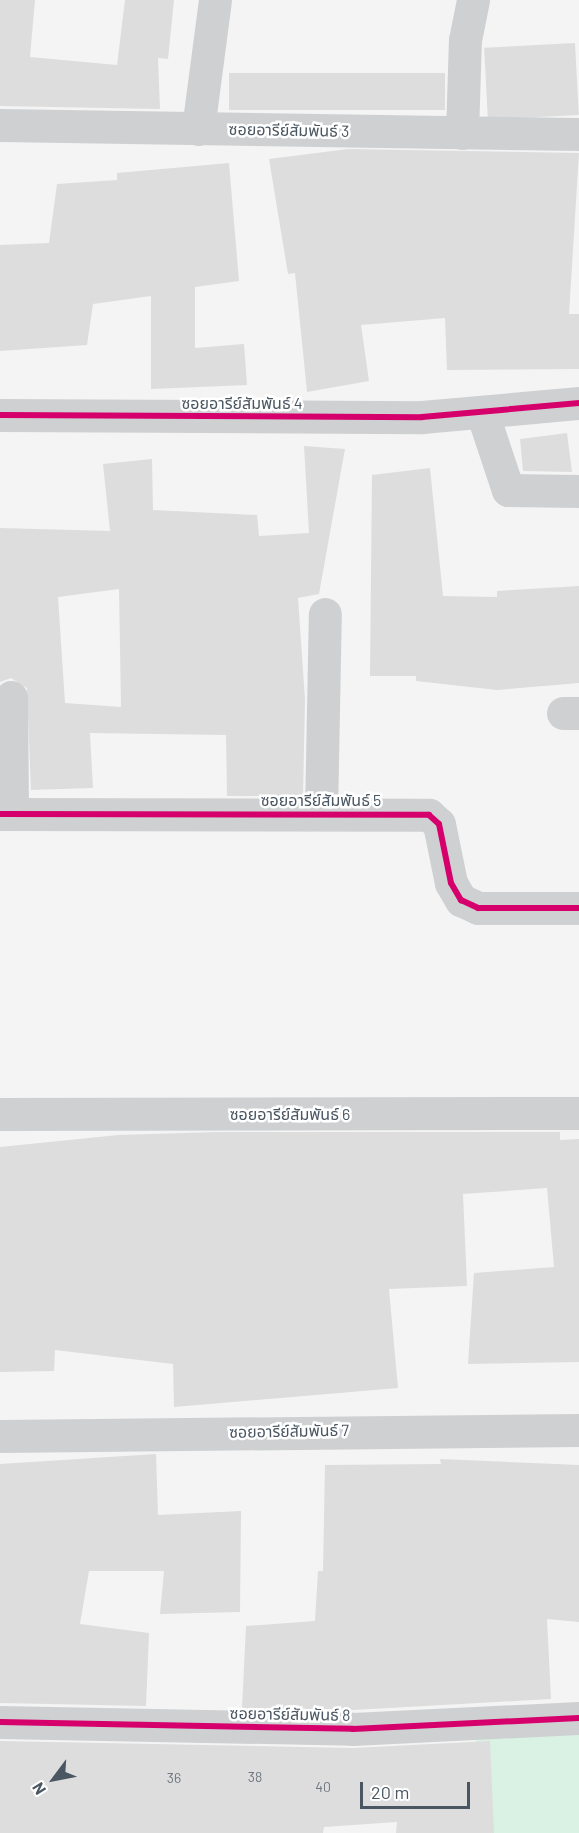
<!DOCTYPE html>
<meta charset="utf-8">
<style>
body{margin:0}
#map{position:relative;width:579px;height:1833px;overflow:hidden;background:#f4f4f4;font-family:Barlow,"Noto Sans Thai",sans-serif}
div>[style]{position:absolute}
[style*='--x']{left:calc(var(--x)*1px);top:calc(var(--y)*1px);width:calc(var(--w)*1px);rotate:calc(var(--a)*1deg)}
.green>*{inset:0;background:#d9f2e3;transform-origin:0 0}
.building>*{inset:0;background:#ddddde;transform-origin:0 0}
.minor>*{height:33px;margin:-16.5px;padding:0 16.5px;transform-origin:16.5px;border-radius:16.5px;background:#ced0d2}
.cycleway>*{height:6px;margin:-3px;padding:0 3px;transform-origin:3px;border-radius:3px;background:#d6006c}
span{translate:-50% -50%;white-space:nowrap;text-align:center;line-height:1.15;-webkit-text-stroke:5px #fff;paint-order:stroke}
.number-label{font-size:14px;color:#707881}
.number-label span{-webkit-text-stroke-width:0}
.street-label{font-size:16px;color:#4a5661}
.north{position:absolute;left:24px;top:1749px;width:60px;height:60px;-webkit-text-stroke:4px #fff;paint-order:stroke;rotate:238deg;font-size:16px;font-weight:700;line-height:24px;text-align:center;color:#4a5661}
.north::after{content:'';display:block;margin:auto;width:21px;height:27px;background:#4a5661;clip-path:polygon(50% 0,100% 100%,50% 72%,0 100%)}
.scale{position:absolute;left:360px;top:1782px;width:110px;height:27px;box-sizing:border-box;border:3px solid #4a5661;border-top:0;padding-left:8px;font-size:18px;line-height:21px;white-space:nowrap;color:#4a5661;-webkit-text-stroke:4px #fff;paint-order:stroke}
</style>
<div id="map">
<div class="green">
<div style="left:579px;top:1732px;width:101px;height:103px;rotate:90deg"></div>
</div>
<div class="building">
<div style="clip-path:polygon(0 0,35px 0,30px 57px,117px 65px,125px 0,174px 0,168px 59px,158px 58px,160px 109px,0 106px)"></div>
<div style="left:575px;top:43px;width:72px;height:91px;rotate:87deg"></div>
<div style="left:229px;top:73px;width:216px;height:37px"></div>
<div style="clip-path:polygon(348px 149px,579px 153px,569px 314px,579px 314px,579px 369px,447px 370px,445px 318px,361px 325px,369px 381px,307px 392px,295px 273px,288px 274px,269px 159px)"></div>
<div style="clip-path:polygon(229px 163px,239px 281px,195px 287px,195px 348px,244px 344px,247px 385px,151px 389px,151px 296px,93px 304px,87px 345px,0 351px,0 245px,49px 243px,57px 184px,117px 180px,117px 173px)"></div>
<div style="clip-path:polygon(567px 433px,572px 472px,523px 471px,520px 439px)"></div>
<div style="clip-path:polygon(evenodd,304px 446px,345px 449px,319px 594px,298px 598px,305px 699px,303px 796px,227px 796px,226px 735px,90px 733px,93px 788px,31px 790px,27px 688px,11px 678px,0 682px,0 528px,110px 531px,103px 464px,152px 459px,153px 510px,257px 515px,259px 536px,309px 533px,304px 446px,119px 589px,121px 707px,65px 703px,58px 597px,119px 589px)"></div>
<div style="clip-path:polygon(430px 468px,443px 596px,497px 597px,497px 591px,579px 586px,579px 683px,497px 690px,416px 681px,416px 676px,370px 676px,372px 475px)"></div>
<div style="clip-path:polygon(218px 1132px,560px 1132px,560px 1140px,579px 1139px,579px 1362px,468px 1364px,474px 1273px,554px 1267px,547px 1188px,463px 1194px,467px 1286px,389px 1289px,398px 1388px,174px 1407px,173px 1364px,55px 1350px,54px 1371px,0 1372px,0 1147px,118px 1135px)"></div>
<div style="clip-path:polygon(156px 1454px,158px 1515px,241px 1511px,240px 1612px,160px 1614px,164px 1571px,89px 1571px,80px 1624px,149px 1633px,146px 1706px,0 1703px,0 1464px)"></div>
<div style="clip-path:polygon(440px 1459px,579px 1465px,579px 1622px,547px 1619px,551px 1699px,353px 1710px,242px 1708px,246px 1626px,315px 1621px,318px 1571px,323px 1571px,325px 1465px,441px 1464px)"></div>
<div style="clip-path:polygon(0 1741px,353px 1748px,490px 1741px,494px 1833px,396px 1833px,397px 1822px,324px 1827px,323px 1833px,0 1833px)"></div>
</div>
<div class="minor">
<div style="--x:0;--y:125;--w:579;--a:0.89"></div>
<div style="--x:198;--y:129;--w:130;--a:-82.5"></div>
<div style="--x:462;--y:133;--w:93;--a:-88.2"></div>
<div style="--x:465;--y:40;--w:41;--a:-78.7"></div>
<div style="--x:0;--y:415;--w:422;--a:0.3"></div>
<div style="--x:422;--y:417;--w:158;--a:-5.1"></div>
<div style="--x:483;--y:415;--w:79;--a:71.6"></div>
<div style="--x:508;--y:490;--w:71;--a:0.8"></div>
<div style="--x:11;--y:697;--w:117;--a:89.5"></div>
<div style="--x:563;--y:713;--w:16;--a:0"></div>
<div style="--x:0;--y:814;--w:429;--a:0.1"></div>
<div style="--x:429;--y:815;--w:13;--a:42"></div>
<div style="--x:439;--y:824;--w:60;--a:78.5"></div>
<div style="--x:451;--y:883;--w:20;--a:60"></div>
<div style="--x:461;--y:900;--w:19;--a:25"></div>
<div style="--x:478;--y:908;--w:101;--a:0"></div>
<div style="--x:321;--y:814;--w:200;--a:-88.9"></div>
<div style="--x:0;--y:1114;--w:579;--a:-0.1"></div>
<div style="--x:0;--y:1436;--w:579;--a:-0.59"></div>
<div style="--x:0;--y:1722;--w:353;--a:1.1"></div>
<div style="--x:353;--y:1729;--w:226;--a:-2.8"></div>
</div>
<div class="cycleway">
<div style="--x:0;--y:415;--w:422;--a:0.3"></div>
<div style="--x:422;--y:417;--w:158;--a:-5.1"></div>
<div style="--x:0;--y:814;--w:429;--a:0.1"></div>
<div style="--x:429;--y:815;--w:13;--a:42"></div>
<div style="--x:439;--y:824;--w:60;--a:78.5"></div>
<div style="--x:451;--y:883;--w:20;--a:60"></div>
<div style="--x:461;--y:900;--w:19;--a:25"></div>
<div style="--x:478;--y:908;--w:101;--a:0"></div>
<div style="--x:0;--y:1722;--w:353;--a:1.1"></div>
<div style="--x:353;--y:1729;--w:226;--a:-2.8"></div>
</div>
<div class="number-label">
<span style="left:255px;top:1777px">38</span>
<span style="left:174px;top:1778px">36</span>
<span style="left:323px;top:1787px">40</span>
</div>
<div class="street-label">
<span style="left:289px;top:130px;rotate:1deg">ซอยอารีย์สัมพันธ์ 3</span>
<span style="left:242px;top:403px">ซอยอารีย์สัมพันธ์ 4</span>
<span style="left:321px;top:800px">ซอยอารีย์สัมพันธ์ 5</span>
<span style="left:290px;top:1114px">ซอยอารีย์สัมพันธ์ 6</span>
<span style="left:289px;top:1431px;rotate:-1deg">ซอยอารีย์สัมพันธ์ 7</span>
<span style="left:290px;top:1714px;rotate:1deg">ซอยอารีย์สัมพันธ์ 8</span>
</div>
<div class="north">N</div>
<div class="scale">20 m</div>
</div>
